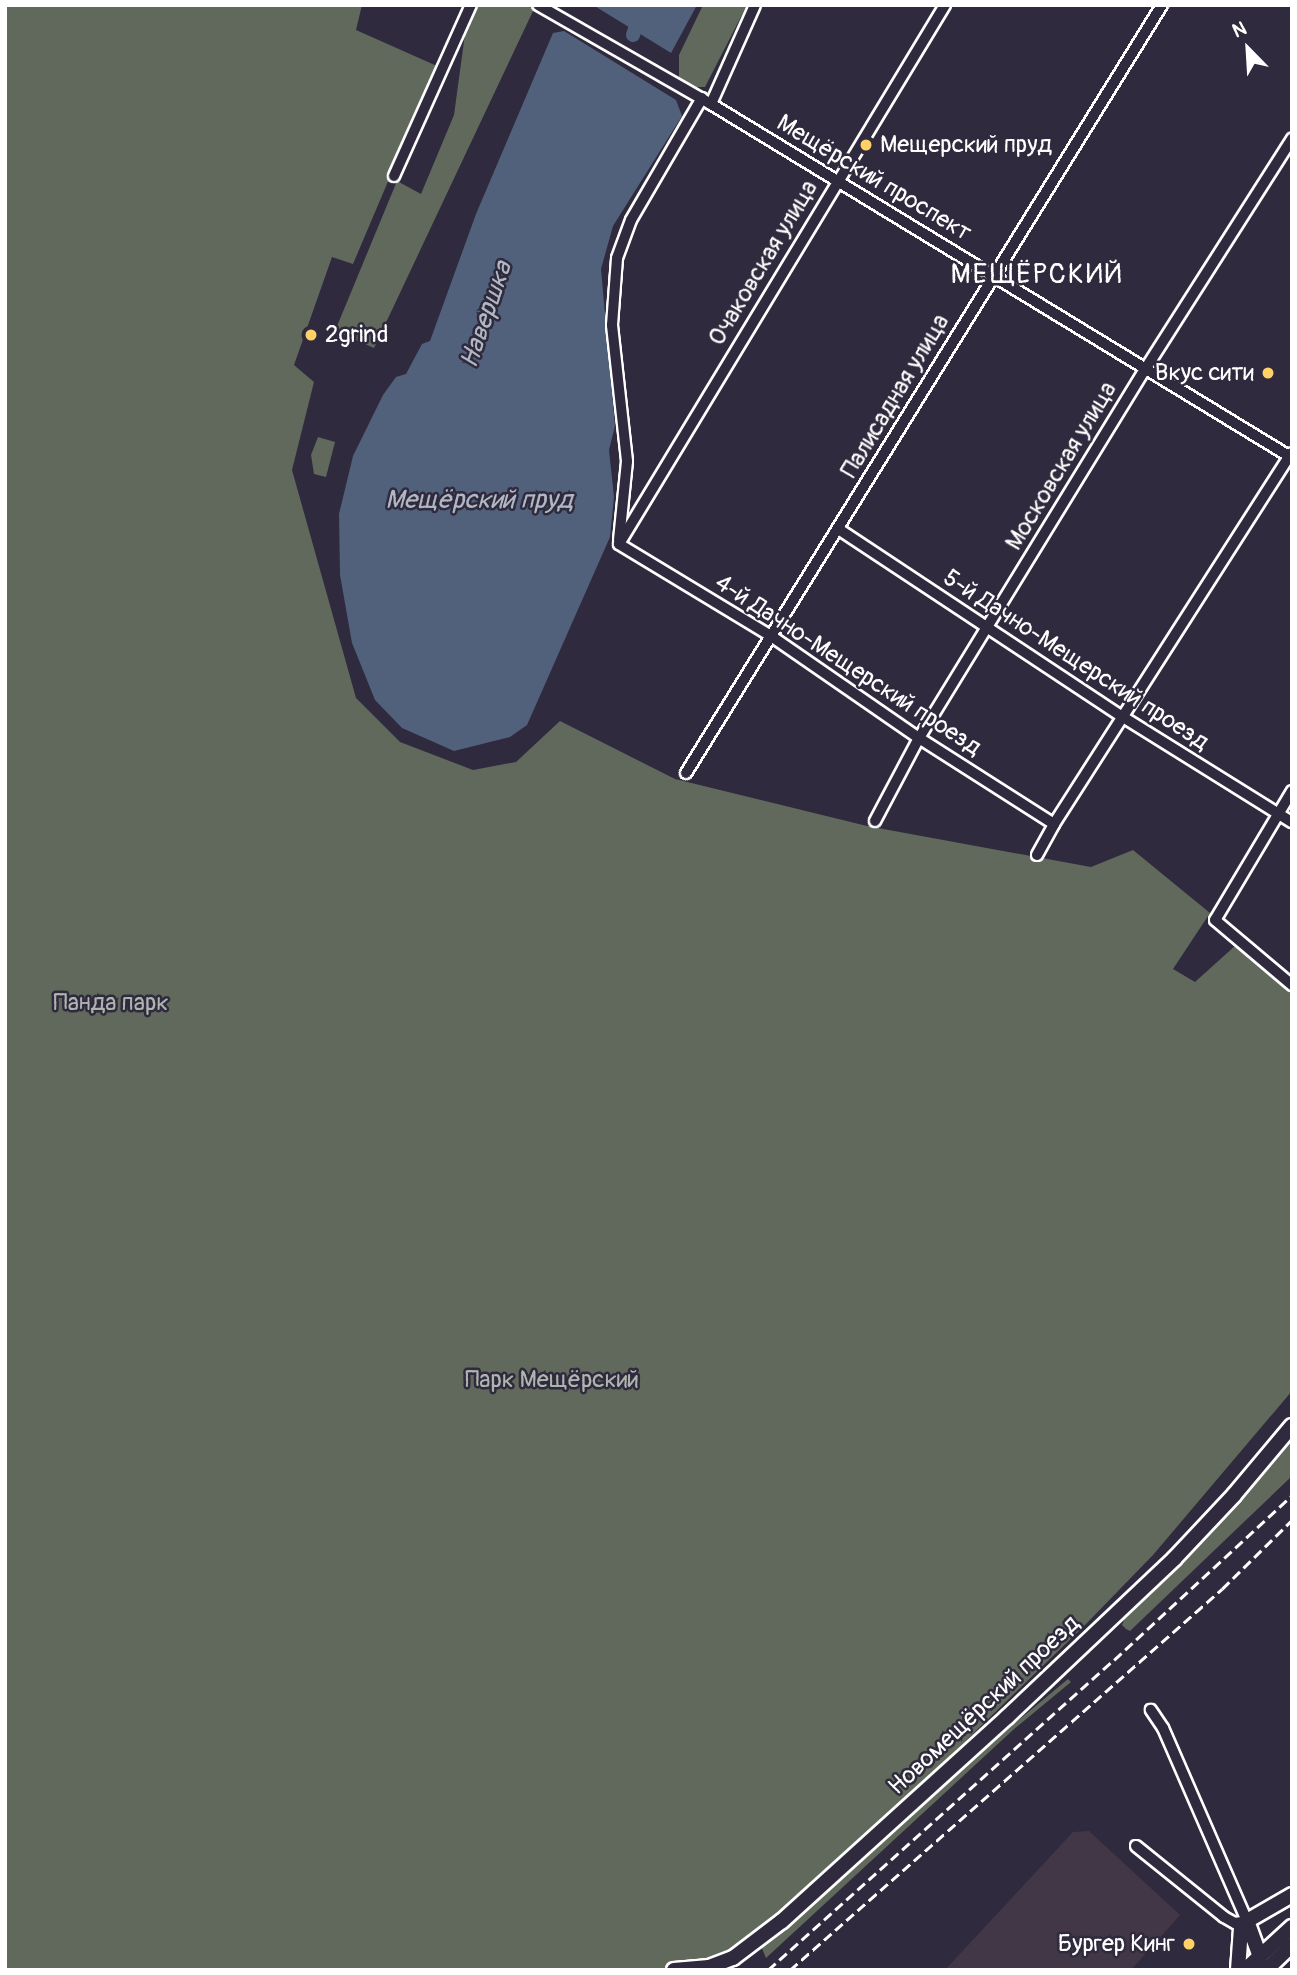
<!DOCTYPE html>
<meta charset="utf-8">
<style>
body{margin:0}
#map{position:relative;width:1297px;height:1975px;overflow:hidden;background:#2f2a3d;font-family:Pangolin,sans-serif}
div>[style]{position:absolute}
[style*='--x']{left:calc(var(--x)*1px);top:calc(var(--y)*1px);width:calc(var(--w)*1px);rotate:calc(var(--a)*1deg)}
.built>*{inset:0;background:#423747}
.green>*{inset:0;background:#60695c}
.water>*{inset:0;background:#51617b}
.river>*{height:14px;margin:-7px;padding:0 7px;transform-origin:7px;border-radius:7px;background:#51617b}
.roads{filter:drop-shadow(2px 0 #fff) drop-shadow(-2px 0 #fff) drop-shadow(0 2px #fff) drop-shadow(0 -2px #fff)}
.street>*{height:10px;margin:-5px;padding:0 5px;transform-origin:5px;border-radius:5px;background:#2f2a3d}
.secondary>*{height:14px;margin:-7px;padding:0 7px;transform-origin:7px;border-radius:7px;background:#2f2a3d}
.primary>*{height:14px;margin:-7px;padding:0 7px;transform-origin:7px;border-radius:7px;background:#2f2a3d}
.rail>*{height:2.5px;margin-top:-1.25px;transform-origin:0;background:repeating-linear-gradient(90deg,#fff 0 10px,transparent 0 15px)}
.dots>*{width:19px;height:19px;translate:-50% -50%;box-sizing:border-box;border:4px solid #2f2a3d;border-radius:50%}
span{translate:-50% -50%;white-space:nowrap;text-align:center;line-height:1.15;-webkit-text-stroke:5px #2f2a3d;paint-order:stroke}
.poi-label{font-size:24px;color:#fff}
.left{translate:0 -50%;text-align:left}
.right{translate:-100% -50%;text-align:right}
.street-label{font-size:24px;color:#fff}
.park-label{font-size:24px;color:#b0b4ae}
.water-label{font-size:26px;color:#b1b8c4;font-style:italic}
.quarter-label{font-size:28px;color:#fff;letter-spacing:2px}
.frame{position:absolute;inset:0;border:7px solid #fff;pointer-events:none}
.north{position:absolute;left:1213px;top:14px;width:70px;height:70px;-webkit-text-stroke:5px #2f2a3d;paint-order:stroke;rotate:336deg;font-size:19px;font-weight:700;line-height:28px;text-align:center;color:#fff}
.north::after{content:'';display:block;margin:auto;width:24px;height:32px;background:#fff;clip-path:polygon(50% 0,100% 100%,50% 72%,0 100%)}
</style>
<div id="map">
<div class="built">
<div style="clip-path:polygon(1089px 1831px,1180px 1915px,1131px 1970px,945px 1970px,1073px 1832px)"></div>
</div>
<div class="green">
<div style="clip-path:polygon(5px 5px,362px 5px,356px 30px,437px 66px,353px 264px,332px 257px,294px 365px,314px 382px,292px 470px,356px 698px,400px 742px,473px 770px,516px 762px,560px 721px,675px 779px,867px 826px,1091px 867px,1133px 850px,1210px 913px,1173px 969px,1195px 982px,1236px 945px,1292px 991px,1292px 1391px,1153px 1555px,1086px 1624px,914px 1791px,750px 1937px,716px 1960px,654px 1970px,5px 1970px)"></div>
<div style="clip-path:polygon(477px 5px,525px 5px,534px 9px,374px 348px,335px 331px,397px 181px,421px 194px,454px 115px,465px 34px)"></div>
<div style="clip-path:polygon(703px 5px,747px 5px,705px 87px,695px 87px,679px 78px,679px 55px)"></div>
<div style="clip-path:polygon(318px 437px,335px 442px,326px 477px,314px 474px,311px 455px)"></div>
<div style="clip-path:polygon(1292px 1415px,1292px 1476px,1130px 1631px,1126px 1629px,1122px 1625px,1131px 1604px,1156px 1571px)"></div>
<div style="clip-path:polygon(1068px 1679px,1071px 1682px,1013px 1730px,766px 1958px,761px 1946px,966px 1764px)"></div>
</div>
<div class="water">
<div style="clip-path:polygon(593px 5px,697px 5px,671px 53px)"></div>
<div style="clip-path:polygon(564px 31px,676px 100px,682px 116px,613px 226px,601px 269px,615px 426px,609px 450px,614px 497px,610px 537px,527px 725px,510px 737px,454px 751px,402px 728px,375px 700px,352px 643px,340px 575px,339px 514px,353px 456px,383px 395px,396px 377px,406px 374px,422px 344px,430px 341px,476px 214px,553px 33px)"></div>
</div>
<div class="river">
<div style="--x:633;--y:35;--w:32;--a:-72"></div>
</div>
<div class="roads">
<div class="street">
<div style="--x:538;--y:5;--w:199;--a:29.8"></div>
<div style="--x:711;--y:104;--w:680;--a:31.35"></div>
<div style="--x:711;--y:104;--w:108;--a:-66"></div>
<div style="--x:394;--y:176;--w:188;--a:-65.8"></div>
<div style="--x:840;--y:530;--w:339;--a:33.5"></div>
<div style="--x:1123;--y:717;--w:199;--a:31.9"></div>
<div style="--x:619;--y:540;--w:79;--a:-84.2"></div>
<div style="--x:627;--y:461;--w:137;--a:-96.3"></div>
<div style="--x:612;--y:325;--w:67;--a:-85.7"></div>
<div style="--x:617;--y:258;--w:40;--a:-69.8"></div>
<div style="--x:631;--y:220;--w:141;--a:-59.8"></div>
<div style="--x:619;--y:544;--w:630;--a:-58.83"></div>
<div style="--x:619;--y:544;--w:178;--a:31.2"></div>
<div style="--x:771;--y:636;--w:180;--a:34.6"></div>
<div style="--x:919;--y:738;--w:160;--a:32.5"></div>
<div style="--x:686;--y:773;--w:904;--a:-58.21"></div>
<div style="--x:1292;--y:791;--w:150;--a:120.8"></div>
<div style="--x:1215;--y:920;--w:101;--a:40.2"></div>
<div style="--x:875;--y:821;--w:94;--a:-62.1"></div>
<div style="--x:919;--y:738;--w:434;--a:-58.5"></div>
<div style="--x:1146;--y:368;--w:272;--a:-57.5"></div>
<div style="--x:1037;--y:855;--w:35;--a:-61"></div>
<div style="--x:1054;--y:824;--w:440;--a:-57.4"></div>
<div style="--x:1136;--y:1846;--w:113;--a:38.9"></div>
<div style="--x:1224;--y:1917;--w:13;--a:29"></div>
<div style="--x:1235;--y:1923;--w:12;--a:-9"></div>
<div style="--x:1247;--y:1921;--w:210;--a:-113.5"></div>
<div style="--x:1163;--y:1728;--w:22;--a:-124"></div>
</div>
<div class="secondary">
<div style="--x:1247;--y:1921;--w:37;--a:70"></div>
<div style="--x:1260;--y:1956;--w:14;--a:102"></div>
<div style="--x:674;--y:1970;--w:35;--a:-5"></div>
<div style="--x:709;--y:1967;--w:26;--a:-21"></div>
<div style="--x:733;--y:1958;--w:61;--a:-37.1"></div>
<div style="--x:782;--y:1921;--w:304;--a:-42.2"></div>
<div style="--x:1007;--y:1717;--w:230;--a:-43.4"></div>
<div style="--x:1174;--y:1559;--w:88;--a:-46.8"></div>
<div style="--x:1234;--y:1495;--w:90;--a:-50"></div>
<div style="--x:1238;--y:1970;--w:42;--a:-85.9"></div>
<div style="--x:1241;--y:1928;--w:9;--a:-49"></div>
<div style="--x:1247;--y:1921;--w:52;--a:-30"></div>
</div>
<div class="primary">
<div style="--x:1245;--y:1970;--w:64;--a:-42.5"></div>
<div style="--x:1266;--y:1970;--w:36;--a:-44"></div>
</div>
</div>
<div class="rail">
<div style="--x:768;--y:1970;--w:465;--a:-41.9"></div>
<div style="--x:1114;--y:1660;--w:243;--a:-42.8"></div>
<div style="--x:790;--y:1970;--w:576;--a:-41.41"></div>
<div style="--x:1222;--y:1589;--w:98;--a:-44.6"></div>
</div>
<div class="dots">
<div style="left:866px;top:145px;background:#ffd166"></div>
<div style="left:311px;top:335px;background:#ffd166"></div>
<div style="left:1268px;top:373px;background:#ffd166"></div>
<div style="left:1189px;top:1944px;background:#ffd166"></div>
</div>
<div class="poi-label">
<span class="left" style="left:880px;top:145px">Мещерский пруд</span>
<span class="left" style="left:325px;top:335px">2grind</span>
<span class="right" style="left:1254px;top:373px">Вкус сити</span>
<span class="right" style="left:1175px;top:1944px">Бургер Кинг</span>
</div>
<div class="street-label">
<span style="left:874px;top:178px;rotate:31deg">Мещёрский проспект</span>
<span style="left:763px;top:263px;rotate:-59deg">Очаковская улица</span>
<span style="left:895px;top:396px;rotate:-59deg">Палисадная улица</span>
<span style="left:1061px;top:466px;rotate:-59deg">Московская улица</span>
<span style="left:1076px;top:660px;rotate:33deg">5-й Дачно-Мещерский проезд</span>
<span style="left:848px;top:665px;rotate:33deg">4-й Дачно-Мещерский проезд</span>
<span style="left:984px;top:1705px;rotate:-43deg">Новомещёрский проезд</span>
</div>
<div class="park-label">
<span style="left:111px;top:1003px">Панда парк</span>
<span style="left:552px;top:1380px">Парк Мещёрский</span>
</div>
<div class="water-label">
<span style="left:487px;top:315px;rotate:-71deg">Навершка</span>
<span style="left:479px;top:501px">Мещёрский пруд</span>
</div>
<div class="quarter-label">
<span style="left:1037px;top:275px">МЕЩЁРСКИЙ</span>
</div>
<div class="frame"></div>
<div class="north">N</div>
</div>
